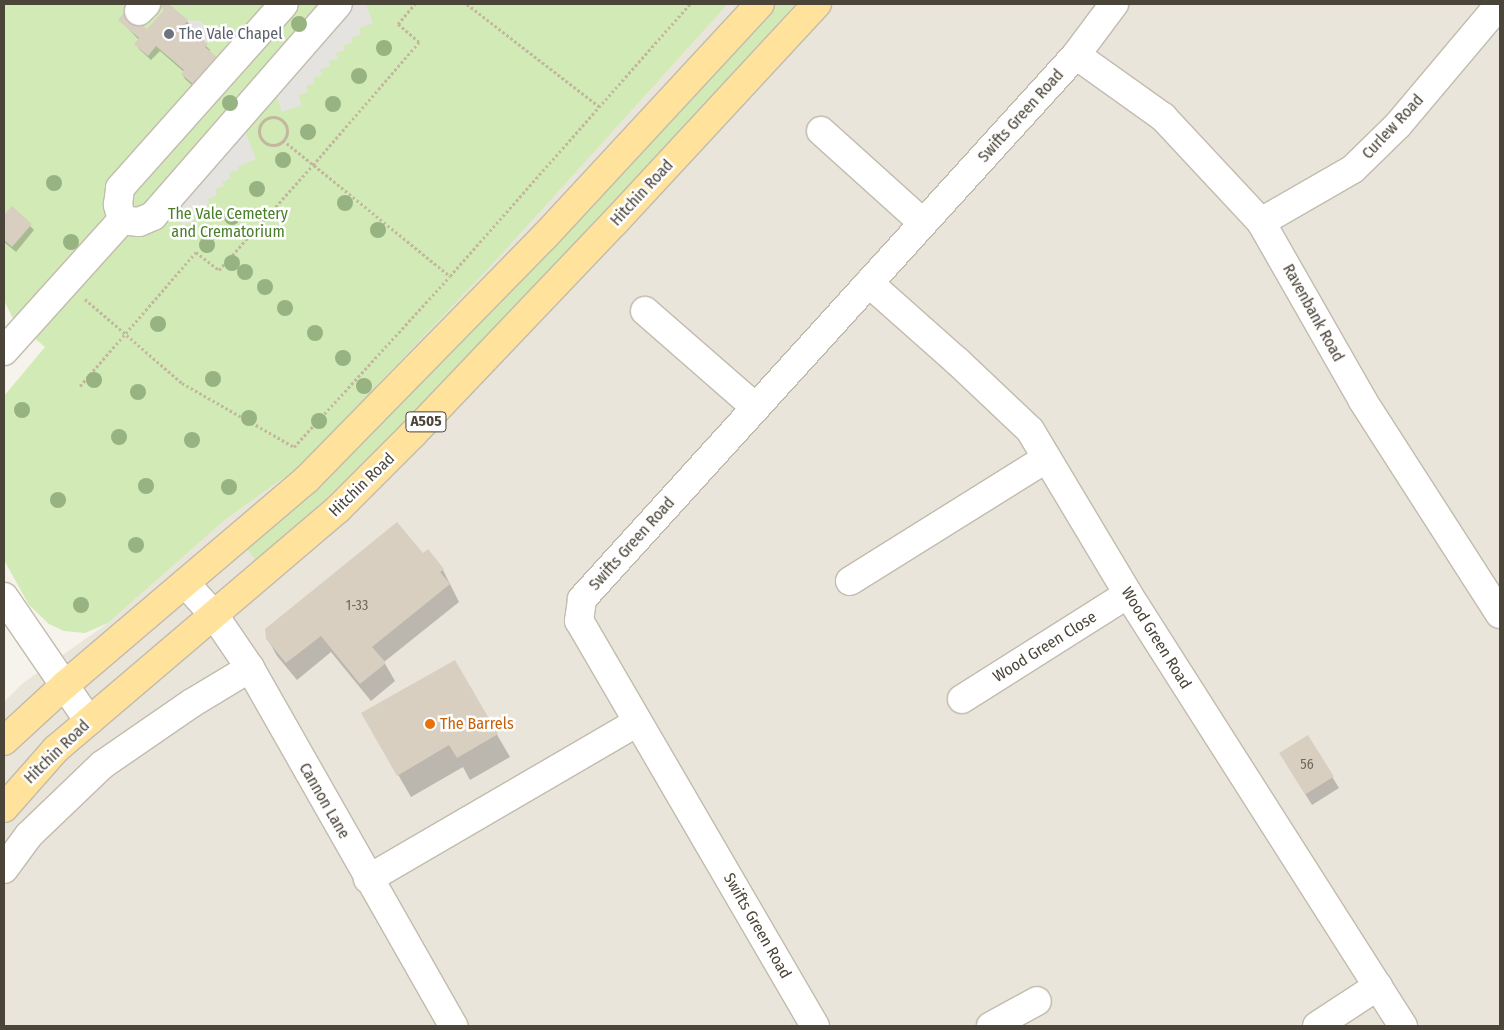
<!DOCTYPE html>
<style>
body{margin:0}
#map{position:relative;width:1504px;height:1030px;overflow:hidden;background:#f6f3ec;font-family:"Fira Sans Condensed",sans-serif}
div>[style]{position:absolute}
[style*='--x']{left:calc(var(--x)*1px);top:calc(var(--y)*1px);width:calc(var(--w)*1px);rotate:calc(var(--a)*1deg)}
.residential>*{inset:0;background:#eae5da}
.green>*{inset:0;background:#d2eab5}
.parking>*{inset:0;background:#e5e3e0}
.shadow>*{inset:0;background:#0003}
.building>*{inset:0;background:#d8cfc1;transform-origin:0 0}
.path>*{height:3px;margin-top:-1.5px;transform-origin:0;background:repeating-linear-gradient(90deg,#c4b79f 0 2.5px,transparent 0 5px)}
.path>.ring{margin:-1.5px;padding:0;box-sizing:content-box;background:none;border:3px solid #c4b79f;border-radius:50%}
.roads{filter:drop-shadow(1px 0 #c2bbae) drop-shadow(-1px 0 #c2bbae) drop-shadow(0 1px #c2bbae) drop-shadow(0 -1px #c2bbae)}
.minor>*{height:28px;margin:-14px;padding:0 14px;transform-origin:14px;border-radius:14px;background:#fff}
.major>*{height:28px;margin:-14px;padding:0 14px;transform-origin:14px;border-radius:14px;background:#ffe39c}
.trees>*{width:16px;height:16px;margin:-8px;border-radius:50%;background:#97b381}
.dots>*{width:14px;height:14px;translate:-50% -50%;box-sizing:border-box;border:2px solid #fff;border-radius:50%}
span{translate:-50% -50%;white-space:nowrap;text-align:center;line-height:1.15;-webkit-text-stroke:5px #fff;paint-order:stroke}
.number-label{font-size:14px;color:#6e675b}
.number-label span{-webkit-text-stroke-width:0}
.shield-label span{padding:1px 4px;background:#fff;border:1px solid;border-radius:4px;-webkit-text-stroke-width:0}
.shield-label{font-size:15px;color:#4b4439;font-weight:700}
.worship-label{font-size:16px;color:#5b616d}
.left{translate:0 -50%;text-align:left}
.street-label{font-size:16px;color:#4b4439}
.park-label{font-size:16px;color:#4a7f2a}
.food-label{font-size:16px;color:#c56008}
.frame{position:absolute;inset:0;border:5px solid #4b4439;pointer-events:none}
</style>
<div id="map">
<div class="residential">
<div style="clip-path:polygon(728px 4px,1500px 4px,1500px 1026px,4px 1026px,4px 702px,23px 683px,108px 623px,226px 519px,299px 467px,491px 266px)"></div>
</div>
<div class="green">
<div style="clip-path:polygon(4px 4px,728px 4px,491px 266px,299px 467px,226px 519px,108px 623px,85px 633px,64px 631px,49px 624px,29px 605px,4px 560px,4px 396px,45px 347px,14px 321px,4px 300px)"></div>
<div style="clip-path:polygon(771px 4px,795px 4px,563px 260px,365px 463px,257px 562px,247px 549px,305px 499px,388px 417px,549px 247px)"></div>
</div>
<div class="parking">
<div style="clip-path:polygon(354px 4px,366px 4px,373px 23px,359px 28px,361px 34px,352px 37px,353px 42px,344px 45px,345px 50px,336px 53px,338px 59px,329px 61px,330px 66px,320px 70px,322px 75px,313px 78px,315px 83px,306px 86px,308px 92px,298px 95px,302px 105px,282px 112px,275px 92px)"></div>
<div style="clip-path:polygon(188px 20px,200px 21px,216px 34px,208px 44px,185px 24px)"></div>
<div style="clip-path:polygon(243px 126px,256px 159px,238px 167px,239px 170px,229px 173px,231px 178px,222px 182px,224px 186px,215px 189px,217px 195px,208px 199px,209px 204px,200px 207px,202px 212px,193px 216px,195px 220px,182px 226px,174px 206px)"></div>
</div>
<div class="shadow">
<div style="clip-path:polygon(165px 4px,187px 21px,190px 26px,188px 28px,210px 50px,203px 95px,185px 79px,182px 74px,184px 72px,160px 51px,151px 60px,139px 49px,136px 44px,139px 40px,120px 20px,148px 31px,165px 11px,162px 7px)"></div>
<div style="clip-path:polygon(12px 208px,34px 230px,16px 252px,4px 242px,4px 217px)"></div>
<div style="clip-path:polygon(428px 551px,443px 570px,459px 602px,384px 662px,395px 681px,371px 701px,331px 652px,297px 680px,277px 656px,267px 638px)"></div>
<div style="clip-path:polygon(454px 661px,510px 757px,470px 780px,463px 767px,411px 797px,363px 714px)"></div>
<div style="clip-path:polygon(1308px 737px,1339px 788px,1312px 805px,1287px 765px)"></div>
</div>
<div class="building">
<div style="clip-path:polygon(163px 4px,169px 4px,188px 20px,185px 24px,208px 44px,205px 47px,224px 63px,200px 90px,181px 74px,184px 70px,156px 46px,148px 56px,134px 44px,139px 38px,118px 20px,126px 10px,147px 29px,164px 10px,161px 6px)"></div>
<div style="clip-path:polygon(12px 206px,32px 224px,12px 247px,4px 240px,4px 215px)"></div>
<div style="clip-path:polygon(397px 522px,423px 553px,428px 549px,444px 569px,440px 572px,450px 584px,372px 647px,386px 663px,360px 684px,321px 636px,286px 663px,266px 639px,265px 629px)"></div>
<div style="clip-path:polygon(455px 660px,498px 734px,457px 758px,449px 745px,397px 776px,361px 713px)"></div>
<div style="left:1308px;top:735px;width:49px;height:34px;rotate:58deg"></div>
</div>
<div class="path">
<div style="--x:467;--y:4;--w:168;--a:37.8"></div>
<div class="ring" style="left:259px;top:117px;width:25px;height:25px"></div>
<div style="--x:283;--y:140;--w:215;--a:39.2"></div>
<div style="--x:85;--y:299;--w:128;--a:40.9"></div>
<div style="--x:182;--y:383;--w:129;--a:29.7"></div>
<div style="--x:294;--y:447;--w:231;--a:-47.6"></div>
<div style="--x:450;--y:276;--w:363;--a:-48.6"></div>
<div style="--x:80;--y:386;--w:177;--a:-49.1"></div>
<div style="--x:196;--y:252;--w:29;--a:38"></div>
<div style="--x:219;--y:270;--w:141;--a:-48.2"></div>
<div style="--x:313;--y:165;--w:162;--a:-49.2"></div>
<div style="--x:419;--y:42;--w:28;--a:-139"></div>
<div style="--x:398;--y:24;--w:26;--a:-50"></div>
</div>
<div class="roads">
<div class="minor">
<div style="--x:139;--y:11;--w:10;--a:-45"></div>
<div style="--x:1076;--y:55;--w:107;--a:35.5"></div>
<div style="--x:1163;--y:117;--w:144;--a:47"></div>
<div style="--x:1261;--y:222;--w:206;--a:60.3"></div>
<div style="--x:1363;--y:401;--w:253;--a:57.3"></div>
<div style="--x:821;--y:131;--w:137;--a:42"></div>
<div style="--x:122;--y:220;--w:17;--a:7"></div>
<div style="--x:139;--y:222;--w:15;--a:-23"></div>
<div style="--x:153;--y:216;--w:281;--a:-48.9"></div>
<div style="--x:122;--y:220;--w:16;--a:-105"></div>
<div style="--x:118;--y:205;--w:17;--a:-83"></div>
<div style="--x:120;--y:188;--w:246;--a:-48.3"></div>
<div style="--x:1261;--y:222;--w:106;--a:-29.9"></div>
<div style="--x:1353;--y:169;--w:63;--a:-44.4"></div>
<div style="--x:1398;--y:125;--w:158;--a:-49.9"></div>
<div style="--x:869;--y:283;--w:118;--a:41.6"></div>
<div style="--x:957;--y:361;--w:100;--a:43.4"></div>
<div style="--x:1030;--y:430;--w:191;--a:59.1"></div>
<div style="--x:1128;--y:594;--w:512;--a:57.52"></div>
<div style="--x:645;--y:311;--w:147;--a:41.1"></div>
<div style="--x:4;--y:351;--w:176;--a:-48"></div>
<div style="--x:850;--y:581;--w:232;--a:-32"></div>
<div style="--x:185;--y:583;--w:43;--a:47.8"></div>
<div style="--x:214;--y:615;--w:64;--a:55.8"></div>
<div style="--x:250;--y:668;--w:412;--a:60.4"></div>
<div style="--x:4;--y:597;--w:150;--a:55.6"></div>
<div style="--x:962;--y:699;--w:196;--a:-32.3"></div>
<div style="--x:4;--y:869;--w:42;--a:-53.7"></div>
<div style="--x:29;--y:835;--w:101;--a:-43.8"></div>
<div style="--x:102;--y:765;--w:109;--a:-34.6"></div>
<div style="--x:192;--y:703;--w:68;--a:-31.1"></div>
<div style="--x:368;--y:879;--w:312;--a:-30.2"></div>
<div style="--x:815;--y:1026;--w:469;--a:-120.2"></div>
<div style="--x:579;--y:621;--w:22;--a:-82"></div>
<div style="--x:582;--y:599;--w:735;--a:-47.76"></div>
<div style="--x:1076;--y:55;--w:64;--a:-53.3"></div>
<div style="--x:991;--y:1026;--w:52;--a:-28.5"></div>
<div style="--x:1317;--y:1026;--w:73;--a:-33.3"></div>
</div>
<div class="major">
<div style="--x:4;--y:741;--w:83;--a:-42.6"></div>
<div style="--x:65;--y:685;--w:318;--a:-40.4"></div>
<div style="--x:307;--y:479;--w:340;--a:-45.6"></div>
<div style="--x:545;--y:236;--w:316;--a:-47.2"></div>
<div style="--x:4;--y:808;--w:79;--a:-48.6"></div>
<div style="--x:56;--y:749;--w:370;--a:-40.4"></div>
<div style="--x:338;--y:509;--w:106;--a:-45"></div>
<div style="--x:413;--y:434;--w:293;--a:-46.4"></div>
<div style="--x:615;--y:222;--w:297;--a:-47.2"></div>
</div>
</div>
<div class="trees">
<div style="left:299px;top:24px"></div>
<div style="left:384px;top:48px"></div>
<div style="left:359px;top:76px"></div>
<div style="left:230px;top:103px"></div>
<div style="left:333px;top:104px"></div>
<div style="left:308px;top:132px"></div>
<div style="left:283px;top:160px"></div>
<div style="left:54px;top:183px"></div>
<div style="left:257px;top:189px"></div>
<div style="left:345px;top:203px"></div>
<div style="left:232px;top:217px"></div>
<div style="left:378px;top:230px"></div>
<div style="left:71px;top:242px"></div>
<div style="left:207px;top:245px"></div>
<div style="left:232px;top:263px"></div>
<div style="left:245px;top:272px"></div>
<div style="left:265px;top:287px"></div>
<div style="left:285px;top:308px"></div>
<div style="left:158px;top:324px"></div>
<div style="left:315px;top:333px"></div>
<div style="left:343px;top:358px"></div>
<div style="left:213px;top:379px"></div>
<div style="left:94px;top:380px"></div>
<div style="left:364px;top:386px"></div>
<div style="left:138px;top:392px"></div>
<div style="left:22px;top:410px"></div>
<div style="left:249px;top:418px"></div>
<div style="left:319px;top:421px"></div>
<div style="left:119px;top:437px"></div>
<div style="left:192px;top:440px"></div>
<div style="left:146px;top:486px"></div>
<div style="left:229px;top:487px"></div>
<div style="left:58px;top:500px"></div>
<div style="left:136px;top:545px"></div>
<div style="left:81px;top:605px"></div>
</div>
<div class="dots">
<div style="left:169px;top:34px;background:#6b7280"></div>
<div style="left:430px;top:724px;background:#e8710a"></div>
</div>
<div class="number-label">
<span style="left:357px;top:606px">1-33</span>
<span style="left:1307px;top:765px">56</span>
</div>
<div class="shield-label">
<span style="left:426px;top:422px">A505</span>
</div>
<div class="worship-label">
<span class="left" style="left:179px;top:34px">The Vale Chapel</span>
</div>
<div class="street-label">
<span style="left:1021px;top:116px;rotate:-48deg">Swifts Green Road</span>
<span style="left:1393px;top:127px;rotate:-47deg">Curlew Road</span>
<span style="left:642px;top:193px;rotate:-47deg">Hitchin Road</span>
<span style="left:1313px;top:313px;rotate:61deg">Ravenbank Road</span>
<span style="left:362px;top:485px;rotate:-44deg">Hitchin Road</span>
<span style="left:632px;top:544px;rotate:-48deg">Swifts Green Road</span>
<span style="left:1156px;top:638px;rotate:58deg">Wood Green Road</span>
<span style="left:1045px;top:647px;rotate:-32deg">Wood Green Close</span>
<span style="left:57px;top:752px;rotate:-44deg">Hitchin Road</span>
<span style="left:324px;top:801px;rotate:60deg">Cannon Lane</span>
<span style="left:757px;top:926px;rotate:60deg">Swifts Green Road</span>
</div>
<div class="park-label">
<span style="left:228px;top:223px">The Vale Cemetery<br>and Crematorium</span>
</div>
<div class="food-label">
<span class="left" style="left:440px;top:724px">The Barrels</span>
</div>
<div class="frame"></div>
</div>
